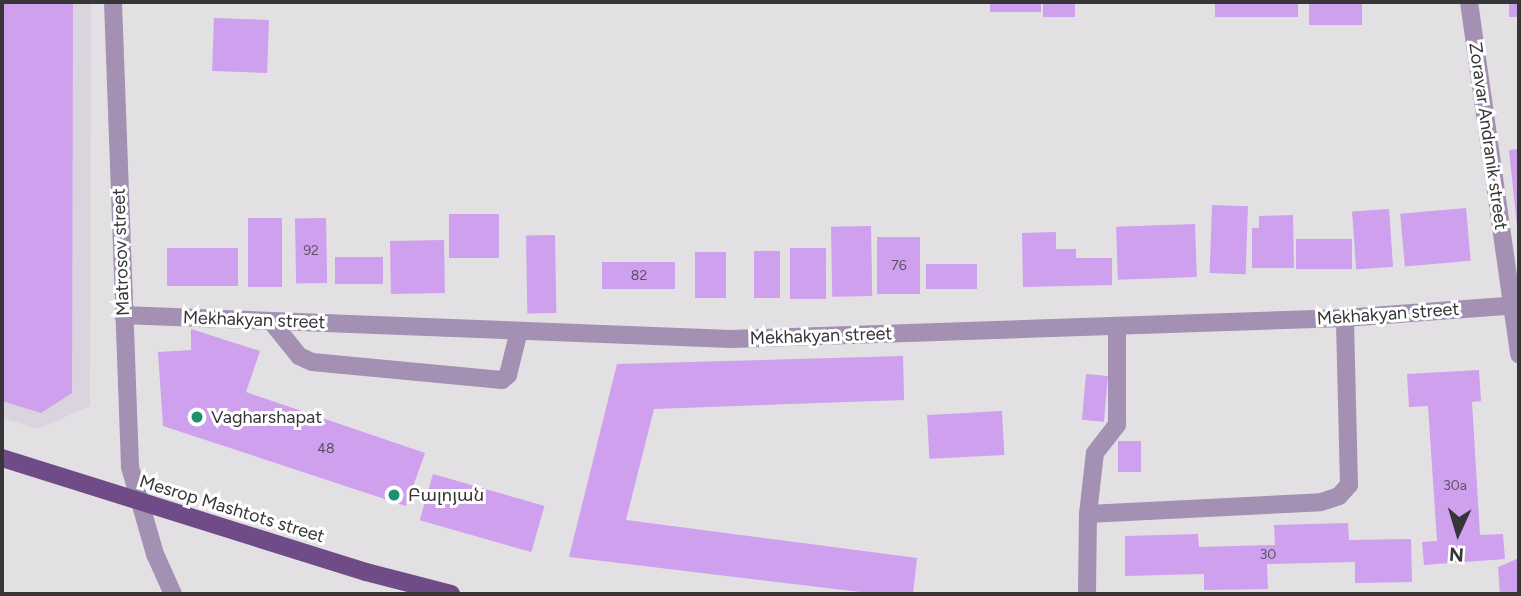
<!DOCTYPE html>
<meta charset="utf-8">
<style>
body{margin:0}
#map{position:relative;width:1521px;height:596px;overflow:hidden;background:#e2e0e3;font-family:Figtree,"Noto Sans Armenian",sans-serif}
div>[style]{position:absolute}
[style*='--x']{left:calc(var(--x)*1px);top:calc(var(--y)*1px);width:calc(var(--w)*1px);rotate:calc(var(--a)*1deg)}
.built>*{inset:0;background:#d9d4de}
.building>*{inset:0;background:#cea0ee;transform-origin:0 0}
.minor>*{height:18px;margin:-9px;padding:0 9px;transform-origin:9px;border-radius:9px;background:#a390b2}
.major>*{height:18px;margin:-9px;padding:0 9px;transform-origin:9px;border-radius:9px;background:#6f4b87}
.dots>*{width:19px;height:19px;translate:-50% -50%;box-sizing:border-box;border:4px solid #fff;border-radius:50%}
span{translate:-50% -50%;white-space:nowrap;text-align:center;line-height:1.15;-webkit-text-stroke:6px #fff;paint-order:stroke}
.number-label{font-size:14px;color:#5c5065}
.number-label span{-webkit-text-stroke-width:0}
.street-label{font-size:18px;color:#363537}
.poi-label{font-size:18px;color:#363537}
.left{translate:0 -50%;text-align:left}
.frame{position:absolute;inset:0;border:4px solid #363537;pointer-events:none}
.north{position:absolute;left:1423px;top:498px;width:70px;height:70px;-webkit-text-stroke:5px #fff;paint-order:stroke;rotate:184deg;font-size:19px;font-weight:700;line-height:28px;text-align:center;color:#363537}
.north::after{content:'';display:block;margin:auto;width:24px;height:32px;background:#363537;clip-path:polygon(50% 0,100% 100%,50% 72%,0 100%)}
</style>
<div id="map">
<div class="built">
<div style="clip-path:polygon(2px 2px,91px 2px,90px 406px,38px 429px,2px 418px)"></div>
</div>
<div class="building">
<div style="clip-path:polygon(2px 2px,73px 2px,72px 393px,41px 413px,2px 401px)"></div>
<div style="left:990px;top:2px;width:51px;height:10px"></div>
<div style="left:1043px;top:2px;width:32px;height:15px"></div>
<div style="left:1215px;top:2px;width:83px;height:15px"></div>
<div style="left:1309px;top:2px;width:53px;height:23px"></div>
<div style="left:1509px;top:2px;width:10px;height:15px"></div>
<div style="left:214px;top:18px;width:55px;height:53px;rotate:2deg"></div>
<div style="clip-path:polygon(1519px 149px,1519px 226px,1517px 226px,1509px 150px)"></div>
<div style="left:1212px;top:205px;width:36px;height:68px;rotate:2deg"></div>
<div style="left:1466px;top:208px;width:53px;height:66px;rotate:85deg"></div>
<div style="left:1389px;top:209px;width:58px;height:37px;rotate:86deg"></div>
<div style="left:449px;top:214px;width:50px;height:44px"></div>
<div style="clip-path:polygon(1293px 215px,1294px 268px,1252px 268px,1252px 228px,1259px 228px,1259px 216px)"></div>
<div style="left:248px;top:218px;width:34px;height:69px"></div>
<div style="left:326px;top:218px;width:65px;height:31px;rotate:89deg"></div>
<div style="left:1195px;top:224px;width:53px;height:79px;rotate:88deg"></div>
<div style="left:871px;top:226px;width:70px;height:40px;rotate:89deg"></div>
<div style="clip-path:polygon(1056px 232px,1056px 249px,1076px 249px,1076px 258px,1112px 258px,1112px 285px,1023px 287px,1022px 233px)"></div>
<div style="left:555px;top:235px;width:78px;height:29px;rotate:89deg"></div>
<div style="left:877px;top:237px;width:43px;height:57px"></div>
<div style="left:1296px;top:239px;width:56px;height:30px"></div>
<div style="left:444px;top:240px;width:53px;height:54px;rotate:89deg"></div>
<div style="left:238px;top:248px;width:38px;height:71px;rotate:90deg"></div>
<div style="left:790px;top:248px;width:36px;height:51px"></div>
<div style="left:754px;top:251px;width:26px;height:47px"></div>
<div style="left:695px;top:252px;width:31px;height:46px"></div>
<div style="left:335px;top:257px;width:48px;height:27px"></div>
<div style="left:675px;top:262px;width:27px;height:73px;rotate:90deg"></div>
<div style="left:977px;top:264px;width:25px;height:51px;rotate:90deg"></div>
<div style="clip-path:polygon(191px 329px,260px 351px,246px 392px,425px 453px,406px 506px,163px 426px,158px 352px,191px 350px)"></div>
<div style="clip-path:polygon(903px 356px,904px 400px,654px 409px,626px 520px,917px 558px,913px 594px,877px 594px,569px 557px,617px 364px)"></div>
<div style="clip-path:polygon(1479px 370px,1481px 401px,1472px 402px,1480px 535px,1503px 534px,1505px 559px,1424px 565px,1422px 542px,1437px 541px,1428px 406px,1409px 407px,1407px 374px)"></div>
<div style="left:1086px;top:374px;width:22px;height:46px;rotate:5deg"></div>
<div style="left:1002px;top:411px;width:44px;height:75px;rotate:87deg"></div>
<div style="left:1141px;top:441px;width:31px;height:23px;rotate:90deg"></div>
<div style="left:433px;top:474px;width:116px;height:48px;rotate:16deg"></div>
<div style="clip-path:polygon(1348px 523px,1349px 540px,1411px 539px,1412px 582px,1355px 583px,1355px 562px,1267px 564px,1268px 589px,1204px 590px,1204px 574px,1125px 576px,1125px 536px,1198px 534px,1199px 547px,1275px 545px,1274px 525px)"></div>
<div style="clip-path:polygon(1519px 558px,1519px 594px,1500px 594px,1498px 567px)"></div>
</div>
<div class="minor">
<div style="--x:113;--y:2;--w:465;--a:87.9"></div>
<div style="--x:130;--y:467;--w:91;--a:74"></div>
<div style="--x:155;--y:554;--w:44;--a:65.8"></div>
<div style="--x:1469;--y:2;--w:356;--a:81.9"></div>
<div style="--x:123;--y:315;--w:608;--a:2.26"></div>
<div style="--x:731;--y:339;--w:614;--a:-1.96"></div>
<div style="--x:1345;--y:318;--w:174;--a:-4.3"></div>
<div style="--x:271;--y:321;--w:45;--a:51.3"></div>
<div style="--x:299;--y:356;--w:14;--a:25"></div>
<div style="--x:312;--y:362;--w:191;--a:5.4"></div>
<div style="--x:502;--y:380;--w:8;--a:-40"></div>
<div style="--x:508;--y:375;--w:45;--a:-76"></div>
<div style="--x:1088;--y:514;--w:61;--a:-83.5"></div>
<div style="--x:1095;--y:453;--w:36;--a:-52"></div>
<div style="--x:1117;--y:425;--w:99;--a:-90"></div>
<div style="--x:1087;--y:594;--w:80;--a:-89.3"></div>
<div style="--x:1088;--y:514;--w:233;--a:-2.9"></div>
<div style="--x:1321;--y:502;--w:19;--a:-18"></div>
<div style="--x:1339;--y:496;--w:15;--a:-48"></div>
<div style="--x:1349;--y:485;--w:167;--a:-91.4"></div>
</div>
<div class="major">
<div style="--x:2;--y:458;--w:381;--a:17.4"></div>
<div style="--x:366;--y:572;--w:88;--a:14.5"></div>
</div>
<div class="dots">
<div style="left:197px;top:417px;background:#1e8f70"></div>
<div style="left:394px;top:495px;background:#1e8f70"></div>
</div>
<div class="number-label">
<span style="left:311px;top:251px">92</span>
<span style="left:899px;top:266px">76</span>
<span style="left:639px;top:276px">82</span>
<span style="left:326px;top:449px">48</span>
<span style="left:1455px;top:486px">30a</span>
<span style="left:1268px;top:555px">30</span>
</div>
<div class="street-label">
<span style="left:1488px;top:136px;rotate:82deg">Zoravar Andranik street</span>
<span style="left:121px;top:252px;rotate:-92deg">Matrosov street</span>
<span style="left:1388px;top:314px;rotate:-4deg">Mekhakyan street</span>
<span style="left:254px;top:320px;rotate:2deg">Mekhakyan street</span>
<span style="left:821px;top:336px;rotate:-2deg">Mekhakyan street</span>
<span style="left:232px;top:509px;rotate:17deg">Mesrop Mashtots street</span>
</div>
<div class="poi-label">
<span class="left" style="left:211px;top:417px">Vagharshapat</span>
<span class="left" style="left:408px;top:495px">Բալոյան</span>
</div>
<div class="frame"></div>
<div class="north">N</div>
</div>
